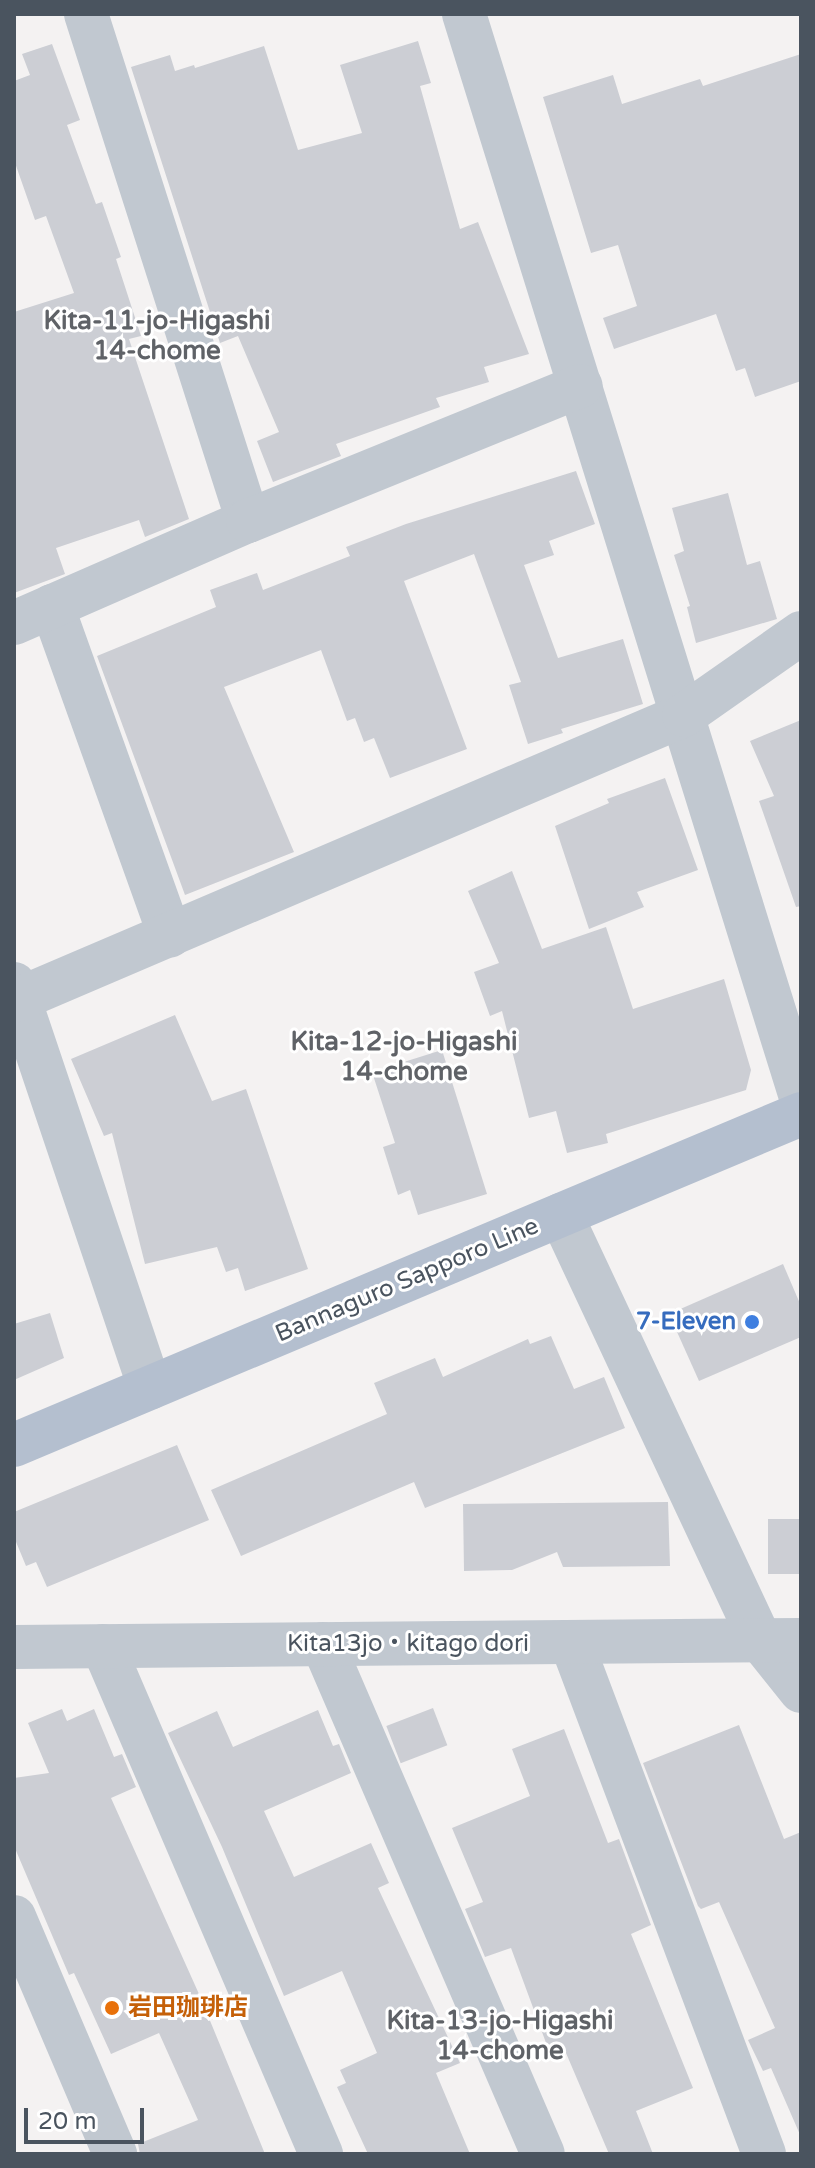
<!DOCTYPE html>
<meta charset="utf-8">
<style>
body{margin:0}
#map{position:relative;width:815px;height:2168px;overflow:hidden;background:#f4f2f2;font-family:"Varela Round","Noto Sans JP",sans-serif}
div>[style]{position:absolute}
[style*='--x']{left:calc(var(--x)*1px);top:calc(var(--y)*1px);width:calc(var(--w)*1px);rotate:calc(var(--a)*1deg)}
.building>*{inset:0;background:#ccced4;transform-origin:0 0}
.minor>*{height:44px;margin:-22px;padding:0 22px;transform-origin:22px;border-radius:22px;background:#c1c8d0}
.major>*{height:44px;margin:-22px;padding:0 22px;transform-origin:22px;border-radius:22px;background:#b4bfcf}
.dots>*{width:22px;height:22px;translate:-50% -50%;box-sizing:border-box;border:4px solid #fff;border-radius:50%}
span{translate:-50% -50%;white-space:nowrap;text-align:center;line-height:1.15;-webkit-text-stroke:6px #fff;paint-order:stroke}
.street-label{font-size:24px;color:#4a545f}
.shop-label{font-size:24px;color:#366cbe;font-weight:700}
.right{translate:-100% -50%;text-align:right}
.food-label{font-size:24px;color:#c56008;font-weight:700}
.left{translate:0 -50%;text-align:left}
.neighbourhood-label{font-size:26px;color:#5f6267;font-weight:700}
.frame{position:absolute;inset:0;border:16px solid #4a545f;pointer-events:none}
.scale{position:absolute;left:24px;top:2108px;width:120px;height:36px;box-sizing:border-box;border:4px solid #4a545f;border-top:0;padding-left:10px;font-size:24px;line-height:28px;white-space:nowrap;color:#4a545f;-webkit-text-stroke:6px #fff;paint-order:stroke}
</style>
<div id="map">
<div class="building">
<div style="clip-path:polygon(418px 41px,431px 83px,420px 86px,460px 229px,478px 222px,529px 354px,484px 367px,489px 382px,436px 398px,440px 407px,336px 444px,341px 456px,273px 482px,257px 441px,279px 432px,238px 336px,220px 343px,131px 67px,170px 55px,175px 71px,194px 65px,195px 68px,264px 46px,298px 150px,362px 133px,340px 65px)"></div>
<div style="clip-path:polygon(52px 44px,80px 120px,67px 125px,96px 204px,102px 202px,121px 257px,116px 259px,141px 336px,129px 339px,189px 519px,145px 537px,139px 520px,56px 548px,65px 574px,14px 593px,14px 312px,74px 293px,46px 216px,35px 220px,14px 160px,14px 81px,30px 75px,22px 54px)"></div>
<div style="clip-path:polygon(801px 54px,801px 381px,755px 397px,745px 368px,736px 371px,716px 314px,614px 349px,603px 318px,637px 306px,618px 245px,591px 253px,543px 97px,613px 75px,622px 104px,700px 79px,703px 86px)"></div>
<div style="clip-path:polygon(576px 471px,595px 524px,549px 541px,554px 555px,524px 565px,558px 658px,623px 639px,643px 704px,561px 729px,563px 733px,528px 744px,509px 685px,521px 682px,474px 554px,404px 581px,467px 749px,390px 778px,374px 738px,364px 742px,355px 718px,347px 721px,321px 650px,224px 687px,294px 852px,185px 895px,97px 656px,216px 607px,210px 590px,257px 573px,263px 590px,350px 556px,346px 547px,406px 524px)"></div>
<div style="clip-path:polygon(728px 493px,747px 565px,760px 561px,777px 619px,696px 643px,687px 607px,690px 606px,674px 555px,684px 551px,672px 508px)"></div>
<div style="clip-path:polygon(801px 720px,801px 906px,796px 907px,759px 801px,774px 796px,750px 741px)"></div>
<div style="clip-path:polygon(665px 778px,698px 870px,637px 892px,644px 907px,589px 929px,555px 826px,609px 803px,607px 799px)"></div>
<div style="clip-path:polygon(512px 871px,542px 949px,606px 927px,633px 1009px,724px 979px,751px 1070px,746px 1090px,606px 1134px,608px 1143px,567px 1153px,556px 1111px,529px 1118px,502px 1011px,490px 1016px,474px 972px,499px 963px,468px 891px)"></div>
<div style="clip-path:polygon(175px 1015px,212px 1101px,246px 1089px,308px 1269px,245px 1291px,238px 1268px,226px 1272px,217px 1247px,145px 1264px,112px 1133px,104px 1136px,71px 1059px)"></div>
<div style="clip-path:polygon(442px 1050px,487px 1194px,418px 1215px,410px 1190px,398px 1195px,383px 1147px,395px 1143px,372px 1072px)"></div>
<div style="clip-path:polygon(783px 1264px,801px 1306px,801px 1337px,699px 1381px,669px 1314px)"></div>
<div style="clip-path:polygon(50px 1313px,64px 1358px,14px 1380px,14px 1324px)"></div>
<div style="clip-path:polygon(551px 1336px,574px 1389px,604px 1377px,625px 1428px,425px 1508px,414px 1482px,241px 1556px,211px 1490px,387px 1414px,374px 1383px,435px 1358px,443px 1377px,528px 1339px,530px 1344px)"></div>
<div style="clip-path:polygon(177px 1445px,209px 1520px,47px 1587px,36px 1562px,26px 1566px,14px 1537px,14px 1512px)"></div>
<div style="clip-path:polygon(668px 1502px,670px 1566px,563px 1567px,557px 1552px,512px 1570px,464px 1571px,463px 1504px)"></div>
<div style="left:768px;top:1519px;width:33px;height:55px"></div>
<div style="left:433px;top:1708px;width:40px;height:50px;rotate:69deg"></div>
<div style="clip-path:polygon(62px 1709px,67px 1721px,94px 1709px,114px 1757px,122px 1754px,136px 1787px,111px 1798px,199px 1994px,265px 2154px,140px 2154px,138px 2144px,198px 2120px,159px 2033px,111px 2054px,74px 1973px,69px 1975px,14px 1846px,14px 1778px,49px 1773px,28px 1723px)"></div>
<div style="clip-path:polygon(318px 1710px,333px 1746px,339px 1744px,351px 1773px,264px 1811px,294px 1877px,371px 1843px,389px 1883px,378px 1888px,460px 2063px,436px 2073px,470px 2154px,368px 2154px,337px 2087px,346px 2083px,340px 2070px,377px 2053px,342px 1971px,284px 1996px,222px 1847px,168px 1733px,217px 1711px,233px 1747px)"></div>
<div style="clip-path:polygon(739px 1725px,784px 1839px,801px 1832px,801px 2137px,771px 2068px,763px 2071px,748px 2040px,775px 2028px,719px 1902px,701px 1909px,698px 1906px,643px 1763px)"></div>
<div style="clip-path:polygon(564px 1729px,608px 1843px,619px 1839px,651px 1925px,631px 1934px,693px 2088px,636px 2111px,653px 2154px,609px 2154px,566px 2053px,552px 2059px,511px 1948px,485px 1957px,465px 1909px,483px 1902px,452px 1828px,530px 1796px,512px 1749px)"></div>
</div>
<div class="minor">
<div style="--x:86;--y:14;--w:532;--a:72.28"></div>
<div style="--x:464;--y:14;--w:1134;--a:72.72"></div>
<div style="--x:52;--y:606;--w:350;--a:70.3"></div>
<div style="--x:14;--y:623;--w:255;--a:-23.6"></div>
<div style="--x:248;--y:521;--w:359;--a:-22.1"></div>
<div style="--x:14;--y:984;--w:426;--a:71.4"></div>
<div style="--x:14;--y:1001;--w:728;--a:-23.12"></div>
<div style="--x:684;--y:715;--w:143;--a:-35"></div>
<div style="--x:561;--y:1215;--w:471;--a:64.9"></div>
<div style="--x:761;--y:1641;--w:64;--a:51.3"></div>
<div style="--x:323;--y:1644;--w:555;--a:66.67"></div>
<div style="--x:572;--y:1644;--w:545;--a:69.37"></div>
<div style="--x:103;--y:1646;--w:553;--a:66.77"></div>
<div style="--x:14;--y:1647;--w:787;--a:-0.51"></div>
<div style="--x:14;--y:1917;--w:258;--a:66.9"></div>
</div>
<div class="major">
<div style="--x:14;--y:1445;--w:854;--a:-22.81"></div>
</div>
<div class="dots">
<div style="left:752px;top:1322px;background:#3f7fe0"></div>
<div style="left:112px;top:2008px;background:#e8710a"></div>
</div>
<div class="street-label">
<span style="left:407px;top:1280px;rotate:-23deg">Bannaguro Sapporo Line</span>
<span style="left:408px;top:1644px">Kita13jo・kitago dori</span>
</div>
<div class="shop-label">
<span class="right" style="left:736px;top:1322px">7-Eleven</span>
</div>
<div class="food-label">
<span class="left" style="left:128px;top:2008px">岩田珈琲店</span>
</div>
<div class="neighbourhood-label">
<span style="left:157px;top:336px">Kita-11-jo-Higashi<br>14-chome</span>
<span style="left:404px;top:1057px">Kita-12-jo-Higashi<br>14-chome</span>
<span style="left:500px;top:2036px">Kita-13-jo-Higashi<br>14-chome</span>
</div>
<div class="frame"></div>
<div class="scale">20 m</div>
</div>
